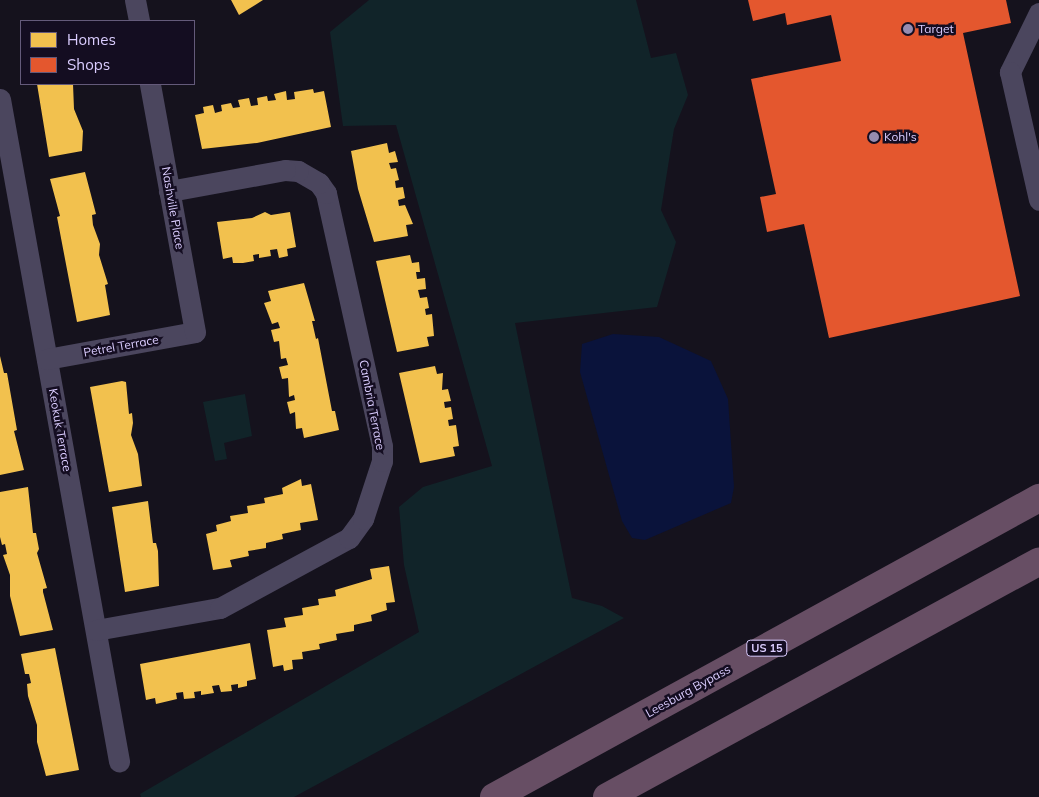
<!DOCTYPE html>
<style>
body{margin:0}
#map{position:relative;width:1039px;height:797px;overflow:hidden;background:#15121d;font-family:Mulish,sans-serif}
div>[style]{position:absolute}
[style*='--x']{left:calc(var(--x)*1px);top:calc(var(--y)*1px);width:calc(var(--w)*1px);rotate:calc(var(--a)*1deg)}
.green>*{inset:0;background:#112429}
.water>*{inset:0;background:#0a133b}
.homes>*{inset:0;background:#f2c14e}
.shops>*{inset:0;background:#e4572e}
.minor>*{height:21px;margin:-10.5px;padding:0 10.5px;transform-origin:10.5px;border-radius:10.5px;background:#4b465e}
.highway>*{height:28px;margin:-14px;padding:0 14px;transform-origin:14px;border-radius:14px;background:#674e64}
.dots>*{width:14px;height:14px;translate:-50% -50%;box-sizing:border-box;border:2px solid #140d21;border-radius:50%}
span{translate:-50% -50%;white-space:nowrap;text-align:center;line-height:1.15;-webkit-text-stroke:5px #140d21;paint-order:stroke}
.shield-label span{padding:1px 4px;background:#140d21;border:1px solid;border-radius:4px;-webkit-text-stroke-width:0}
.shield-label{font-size:11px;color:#dbcdff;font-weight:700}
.poi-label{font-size:12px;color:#dbcdff}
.left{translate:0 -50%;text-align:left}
.street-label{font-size:12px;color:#dbcdff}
.legend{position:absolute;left:20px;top:20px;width:175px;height:65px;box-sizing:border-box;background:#140d21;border:1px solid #645a7a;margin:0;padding:6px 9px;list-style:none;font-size:15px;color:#dbcdff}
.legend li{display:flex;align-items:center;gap:10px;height:25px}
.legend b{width:25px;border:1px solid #645a7a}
</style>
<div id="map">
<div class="green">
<div style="clip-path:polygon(369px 0,636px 0,651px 58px,676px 53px,688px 95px,674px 129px,661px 210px,676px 242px,657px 307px,515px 323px,572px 598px,602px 606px,624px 618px,294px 797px,141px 797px,140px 794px,419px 632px,404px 565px,399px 507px,423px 487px,492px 466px,396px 125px,343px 126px,330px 32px)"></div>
<div style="clip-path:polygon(245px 394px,252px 436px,224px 443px,227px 459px,215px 461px,203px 402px)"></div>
</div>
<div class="water">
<div style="clip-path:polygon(613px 334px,659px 337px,711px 361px,728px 399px,734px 487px,731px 503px,645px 540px,632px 538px,622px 521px,580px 372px,582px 344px)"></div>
</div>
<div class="homes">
<div style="clip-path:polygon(231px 0,263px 0,239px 15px)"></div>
<div style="clip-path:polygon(37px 84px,73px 84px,74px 109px,83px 131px,82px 151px,49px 157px)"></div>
<div style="clip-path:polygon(313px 89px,314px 93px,324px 91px,331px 127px,257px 143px,202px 149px,195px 115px,204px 113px,203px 107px,213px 105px,215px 113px,222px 111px,221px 105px,231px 103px,233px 108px,240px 107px,238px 100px,249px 98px,251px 106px,258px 105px,257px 98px,267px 96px,268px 101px,276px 100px,274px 94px,286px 91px,287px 100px,295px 99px,294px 92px)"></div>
<div style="clip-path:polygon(387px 143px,389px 153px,395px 151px,398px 162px,389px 163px,391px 169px,396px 168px,399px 180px,395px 181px,396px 188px,403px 187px,405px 198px,398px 200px,399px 206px,405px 205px,413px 224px,406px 225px,408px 236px,374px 242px,358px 189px,351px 151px)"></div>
<div style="clip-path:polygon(85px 172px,96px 214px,92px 215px,93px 225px,100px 244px,99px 255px,108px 284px,105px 285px,110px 315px,77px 322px,57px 217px,60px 216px,50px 179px)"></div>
<div style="clip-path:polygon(265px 212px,271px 215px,290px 212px,296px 247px,287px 249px,288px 256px,279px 258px,277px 249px,270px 250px,271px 256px,259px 258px,259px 254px,253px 255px,254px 261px,243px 263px,233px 263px,232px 257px,223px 259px,217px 222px,252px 218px)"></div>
<div style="clip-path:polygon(410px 255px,412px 263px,419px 262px,420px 272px,416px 272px,417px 279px,425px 278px,426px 289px,418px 290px,420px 298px,427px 297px,429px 308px,425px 309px,426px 315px,432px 314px,434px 336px,427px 337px,429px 346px,397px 352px,376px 261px)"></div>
<div style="clip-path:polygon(304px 283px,315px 321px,312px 321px,316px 339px,318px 338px,332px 411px,335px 411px,339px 430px,304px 438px,302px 428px,296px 429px,295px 412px,290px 414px,287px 402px,295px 400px,294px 395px,289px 397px,288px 378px,282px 379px,279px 367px,288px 365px,286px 358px,281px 359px,279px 341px,274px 342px,271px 330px,280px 328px,278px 322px,272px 324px,264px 303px,271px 301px,268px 291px)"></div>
<div style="clip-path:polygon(0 356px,4px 373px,7px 373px,17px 430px,14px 431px,24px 470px,0 475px)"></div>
<div style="clip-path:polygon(435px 366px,437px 374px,443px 373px,442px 390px,448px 389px,451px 401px,444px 402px,445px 408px,451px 407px,453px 419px,448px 420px,449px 426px,456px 425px,459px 446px,453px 447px,455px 456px,420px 463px,399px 373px)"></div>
<div style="clip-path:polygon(122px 381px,126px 382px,129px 414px,132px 413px,133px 423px,131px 435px,138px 454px,142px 486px,109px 492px,90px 387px)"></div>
<div style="clip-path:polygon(301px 479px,302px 486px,311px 484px,318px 520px,300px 523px,301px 530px,282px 534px,283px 539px,266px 543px,266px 548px,248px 551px,249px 556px,230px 560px,232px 567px,213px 570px,206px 534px,217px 531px,216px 525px,231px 521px,230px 516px,248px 513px,247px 506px,265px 503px,264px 498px,283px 494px,282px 488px)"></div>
<div style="clip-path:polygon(28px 487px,33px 533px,36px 533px,39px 549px,37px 553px,47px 588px,43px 589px,43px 592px,53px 630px,20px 636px,10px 596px,10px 575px,3px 555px,7px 554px,5px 544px,2px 545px,0 537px,0 492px)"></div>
<div style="clip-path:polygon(148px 501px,153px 543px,156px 543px,158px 551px,159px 586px,125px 592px,112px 507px)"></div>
<div style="clip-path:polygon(389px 566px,395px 602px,386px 603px,387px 610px,371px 615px,372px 621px,354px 625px,354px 631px,336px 634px,337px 640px,319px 644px,320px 649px,302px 652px,303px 659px,292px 660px,293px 669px,284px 671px,283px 665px,273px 667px,267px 630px,286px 627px,284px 618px,303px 615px,302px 608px,319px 605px,318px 599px,336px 596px,335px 590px,372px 579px,370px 569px)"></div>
<div style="clip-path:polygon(250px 643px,256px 679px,247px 681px,247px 686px,238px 688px,238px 684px,231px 685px,232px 691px,221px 692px,219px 685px,212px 686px,214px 693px,201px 695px,201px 691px,194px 692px,195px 698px,184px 699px,183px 692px,176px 693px,177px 699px,156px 704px,155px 698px,146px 700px,140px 664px)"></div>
<div style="clip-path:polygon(55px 648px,79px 770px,46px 776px,37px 742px,37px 725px,28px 696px,27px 684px,31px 683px,29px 674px,25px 674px,21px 654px)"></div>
</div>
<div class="shops">
<div style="clip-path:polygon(748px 0,1006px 0,1011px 23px,963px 33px,1020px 296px,829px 338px,804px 224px,767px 232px,760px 197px,776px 194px,751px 79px,841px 61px,831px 15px,787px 25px,785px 13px,753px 21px)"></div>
</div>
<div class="minor">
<div style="--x:135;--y:0;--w:21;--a:79"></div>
<div style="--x:1039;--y:13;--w:66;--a:116.2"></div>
<div style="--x:1010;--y:72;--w:131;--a:77.2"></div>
<div style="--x:0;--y:99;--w:673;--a:79.81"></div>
<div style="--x:47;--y:359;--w:150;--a:-10.3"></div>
<div style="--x:195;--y:332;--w:252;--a:-100.3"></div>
<div style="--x:96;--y:630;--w:126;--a:-10.1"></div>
<div style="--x:220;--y:608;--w:147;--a:-28.5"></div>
<div style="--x:349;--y:538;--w:24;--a:-54"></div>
<div style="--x:363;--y:519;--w:61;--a:-71.9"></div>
<div style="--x:382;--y:461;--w:15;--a:-90"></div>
<div style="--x:382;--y:446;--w:259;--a:-102.5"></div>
<div style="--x:326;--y:193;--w:12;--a:-125"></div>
<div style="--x:319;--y:183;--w:24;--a:-150"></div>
<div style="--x:298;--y:171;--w:13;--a:-176"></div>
<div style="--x:285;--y:170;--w:118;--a:169.7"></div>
</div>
<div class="highway">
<div style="--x:494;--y:797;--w:622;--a:-28.75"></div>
<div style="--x:607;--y:797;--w:492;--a:-28.6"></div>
</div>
<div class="dots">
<div style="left:908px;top:29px;background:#968cb0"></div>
<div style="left:874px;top:137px;background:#968cb0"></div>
</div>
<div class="shield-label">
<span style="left:767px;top:648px">US 15</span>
</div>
<div class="poi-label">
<span class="left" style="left:918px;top:29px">Target</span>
<span class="left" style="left:884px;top:137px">Kohl's</span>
</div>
<div class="street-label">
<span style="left:173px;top:208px;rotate:80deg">Nashville Place</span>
<span style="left:121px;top:346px;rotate:-10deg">Petrel Terrace</span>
<span style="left:372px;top:405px;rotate:79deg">Cambria Terrace</span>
<span style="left:60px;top:430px;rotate:80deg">Keokuk Terrace</span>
<span style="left:688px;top:691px;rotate:-29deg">Leesburg Bypass</span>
</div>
<ul class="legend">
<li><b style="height:14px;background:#f2c14e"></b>Homes</li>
<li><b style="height:14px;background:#e4572e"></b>Shops</li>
</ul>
</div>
